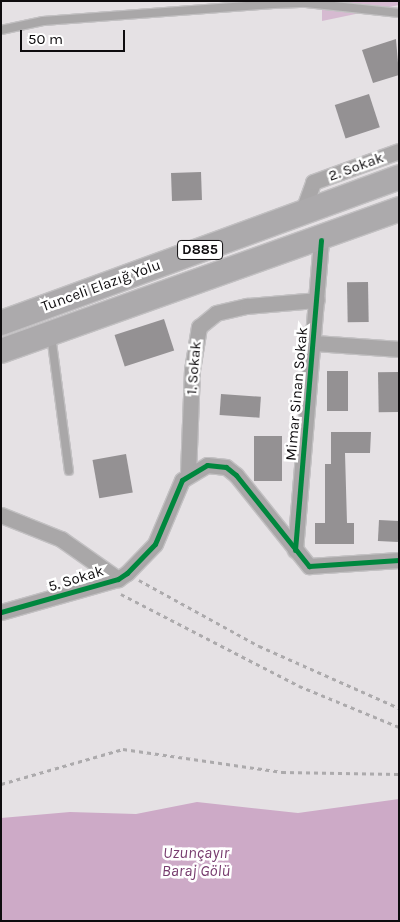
<!DOCTYPE html>
<meta charset="utf-8">
<style>
body{margin:0}
#map{position:relative;width:400px;height:922px;overflow:hidden;background:#e5e1e4;font-family:Karla,sans-serif}
div>[style]{position:absolute}
[style*='--x']{left:calc(var(--x)*1px);top:calc(var(--y)*1px);width:calc(var(--w)*1px);rotate:calc(var(--a)*1deg)}
.forest>*{inset:0;background:#d6bad1}
.water>*{inset:0;background:#cdaac7}
.building>*{inset:0;background:#949193;transform-origin:0 0}
.path>*{height:2.5px;margin-top:-1.25px;transform-origin:0;background:repeating-linear-gradient(90deg,#acaaac 0 4px,transparent 0 8px)}
.roads{filter:drop-shadow(1px 0 #c2c0c2) drop-shadow(-1px 0 #c2c0c2) drop-shadow(0 1px #c2c0c2) drop-shadow(0 -1px #c2c0c2)}
.lane>*{height:8px;margin:-4px;padding:0 4px;transform-origin:4px;border-radius:4px;background:#a9a7a8}
.street>*{height:15px;margin:-7.5px;padding:0 7.5px;transform-origin:7.5px;border-radius:7.5px;background:#a9a7a8}
.primary>*{height:24px;margin:-12px;padding:0 12px;transform-origin:12px;border-radius:12px;background:#acaaac}
.cycleway>*{height:5px;margin:-2.5px;padding:0 2.5px;transform-origin:2.5px;border-radius:2.5px;background:#00873e}
span{translate:-50% -50%;white-space:nowrap;text-align:center;line-height:1.15;-webkit-text-stroke:5px #fff;paint-order:stroke}
.shield-label span{padding:1px 4px;background:#fff;border:1px solid;border-radius:4px;-webkit-text-stroke-width:0}
.shield-label{font-size:14px;color:#0e0c0e;font-weight:700}
.street-label{font-size:15px;color:#0e0c0e}
.water-label{font-size:16px;color:#773c6e;font-style:italic}
.frame{position:absolute;inset:0;border:2px solid #0e0c0e;pointer-events:none}
.scale{position:absolute;left:20px;top:30px;width:105px;height:22px;box-sizing:border-box;border:2px solid #0e0c0e;border-top:0;padding-left:6px;font-size:15px;line-height:18px;white-space:nowrap;color:#0e0c0e;-webkit-text-stroke:4px #fff;paint-order:stroke}
</style>
<div id="map">
<div class="forest">
<div style="clip-path:polygon(322px 1px,399px 1px,399px 5px,322px 21px)"></div>
</div>
<div class="water">
<div style="clip-path:polygon(399px 799px,399px 921px,1px 921px,1px 818px,70px 812px,136px 814px,197px 802px,298px 813px)"></div>
</div>
<div class="building">
<div style="clip-path:polygon(396px 39px,399px 75px,373px 83px,362px 50px)"></div>
<div style="left:369px;top:94px;width:35px;height:36px;rotate:72deg"></div>
<div style="left:201px;top:172px;width:28px;height:30px;rotate:88deg"></div>
<div style="left:368px;top:282px;width:40px;height:21px;rotate:89deg"></div>
<div style="left:164px;top:319px;width:33px;height:52px;rotate:72deg"></div>
<div style="left:348px;top:371px;width:40px;height:21px;rotate:90deg"></div>
<div style="left:398px;top:372px;width:40px;height:20px;rotate:89deg"></div>
<div style="left:221px;top:394px;width:40px;height:21px;rotate:4deg"></div>
<div style="clip-path:polygon(331px 432px,371px 432px,370px 453px,345px 453px,347px 523px,354px 523px,354px 544px,315px 544px,315px 523px,325px 523px,325px 464px,331px 464px)"></div>
<div style="left:254px;top:436px;width:28px;height:45px"></div>
<div style="left:126px;top:454px;width:39px;height:34px;rotate:80deg"></div>
<div style="left:379px;top:520px;width:20px;height:21px;rotate:3deg"></div>
</div>
<div class="path">
<div style="--x:139;--y:580;--w:137;--a:28.8"></div>
<div style="--x:259;--y:646;--w:153;--a:23.9"></div>
<div style="--x:121;--y:594;--w:200;--a:27.3"></div>
<div style="--x:299;--y:686;--w:108;--a:22.3"></div>
<div style="--x:1;--y:784;--w:127;--a:-16"></div>
<div style="--x:123;--y:749;--w:161;--a:8.2"></div>
<div style="--x:282;--y:772;--w:117;--a:1"></div>
</div>
<div class="roads">
<div class="lane">
<div style="--x:1;--y:30;--w:43;--a:-12.1"></div>
<div style="--x:43;--y:21;--w:231;--a:-4.2"></div>
<div style="--x:273;--y:4;--w:33;--a:-2"></div>
<div style="--x:306;--y:3;--w:94;--a:6.1"></div>
<div style="--x:51;--y:335;--w:137;--a:82.5"></div>
</div>
<div class="street">
<div style="--x:302;--y:213;--w:33;--a:-70"></div>
<div style="--x:313;--y:182;--w:91;--a:-19.8"></div>
<div style="--x:315;--y:343;--w:84;--a:4.1"></div>
<div style="--x:188;--y:474;--w:104;--a:-87.8"></div>
<div style="--x:192;--y:370;--w:44;--a:-80.8"></div>
<div style="--x:199;--y:327;--w:22;--a:-39"></div>
<div style="--x:216;--y:313;--w:32;--a:-13"></div>
<div style="--x:247;--y:306;--w:70;--a:-4.9"></div>
<div style="--x:1;--y:515;--w:65;--a:21.8"></div>
<div style="--x:61;--y:539;--w:70;--a:35.1"></div>
<div style="--x:295;--y:550;--w:311;--a:-85.2"></div>
<div style="--x:1;--y:612;--w:122;--a:-15.8"></div>
<div style="--x:118;--y:579;--w:11;--a:-34"></div>
<div style="--x:127;--y:573;--w:40;--a:-46"></div>
<div style="--x:155;--y:544;--w:69;--a:-67.1"></div>
<div style="--x:182;--y:480;--w:29;--a:-31"></div>
<div style="--x:207;--y:465;--w:19;--a:6"></div>
<div style="--x:226;--y:467;--w:13;--a:39"></div>
<div style="--x:236;--y:475;--w:117;--a:51.3"></div>
<div style="--x:309;--y:566;--w:90;--a:-3.8"></div>
</div>
<div class="primary">
<div style="--x:1;--y:323;--w:424;--a:-20.1"></div>
<div style="--x:1;--y:351;--w:423;--a:-19.6"></div>
</div>
</div>
<div class="cycleway">
<div style="--x:295;--y:550;--w:311;--a:-85.2"></div>
<div style="--x:1;--y:612;--w:122;--a:-15.8"></div>
<div style="--x:118;--y:579;--w:11;--a:-34"></div>
<div style="--x:127;--y:573;--w:40;--a:-46"></div>
<div style="--x:155;--y:544;--w:69;--a:-67.1"></div>
<div style="--x:182;--y:480;--w:29;--a:-31"></div>
<div style="--x:207;--y:465;--w:19;--a:6"></div>
<div style="--x:226;--y:467;--w:13;--a:39"></div>
<div style="--x:236;--y:475;--w:117;--a:51.3"></div>
<div style="--x:309;--y:566;--w:90;--a:-3.8"></div>
</div>
<div class="shield-label">
<span style="left:200px;top:250px">D885</span>
</div>
<div class="street-label">
<span style="left:356px;top:167px;rotate:-20deg">2. Sokak</span>
<span style="left:101px;top:286px;rotate:-20deg">Tunceli Elazığ Yolu</span>
<span style="left:194px;top:368px;rotate:-85deg">1. Sokak</span>
<span style="left:297px;top:394px;rotate:-85deg">Mimar Sinan Sokak</span>
<span style="left:76px;top:579px;rotate:-17deg">5. Sokak</span>
</div>
<div class="water-label">
<span style="left:196px;top:862px">Uzunçayır<br>Baraj Gölü</span>
</div>
<div class="frame"></div>
<div class="scale">50 m</div>
</div>
